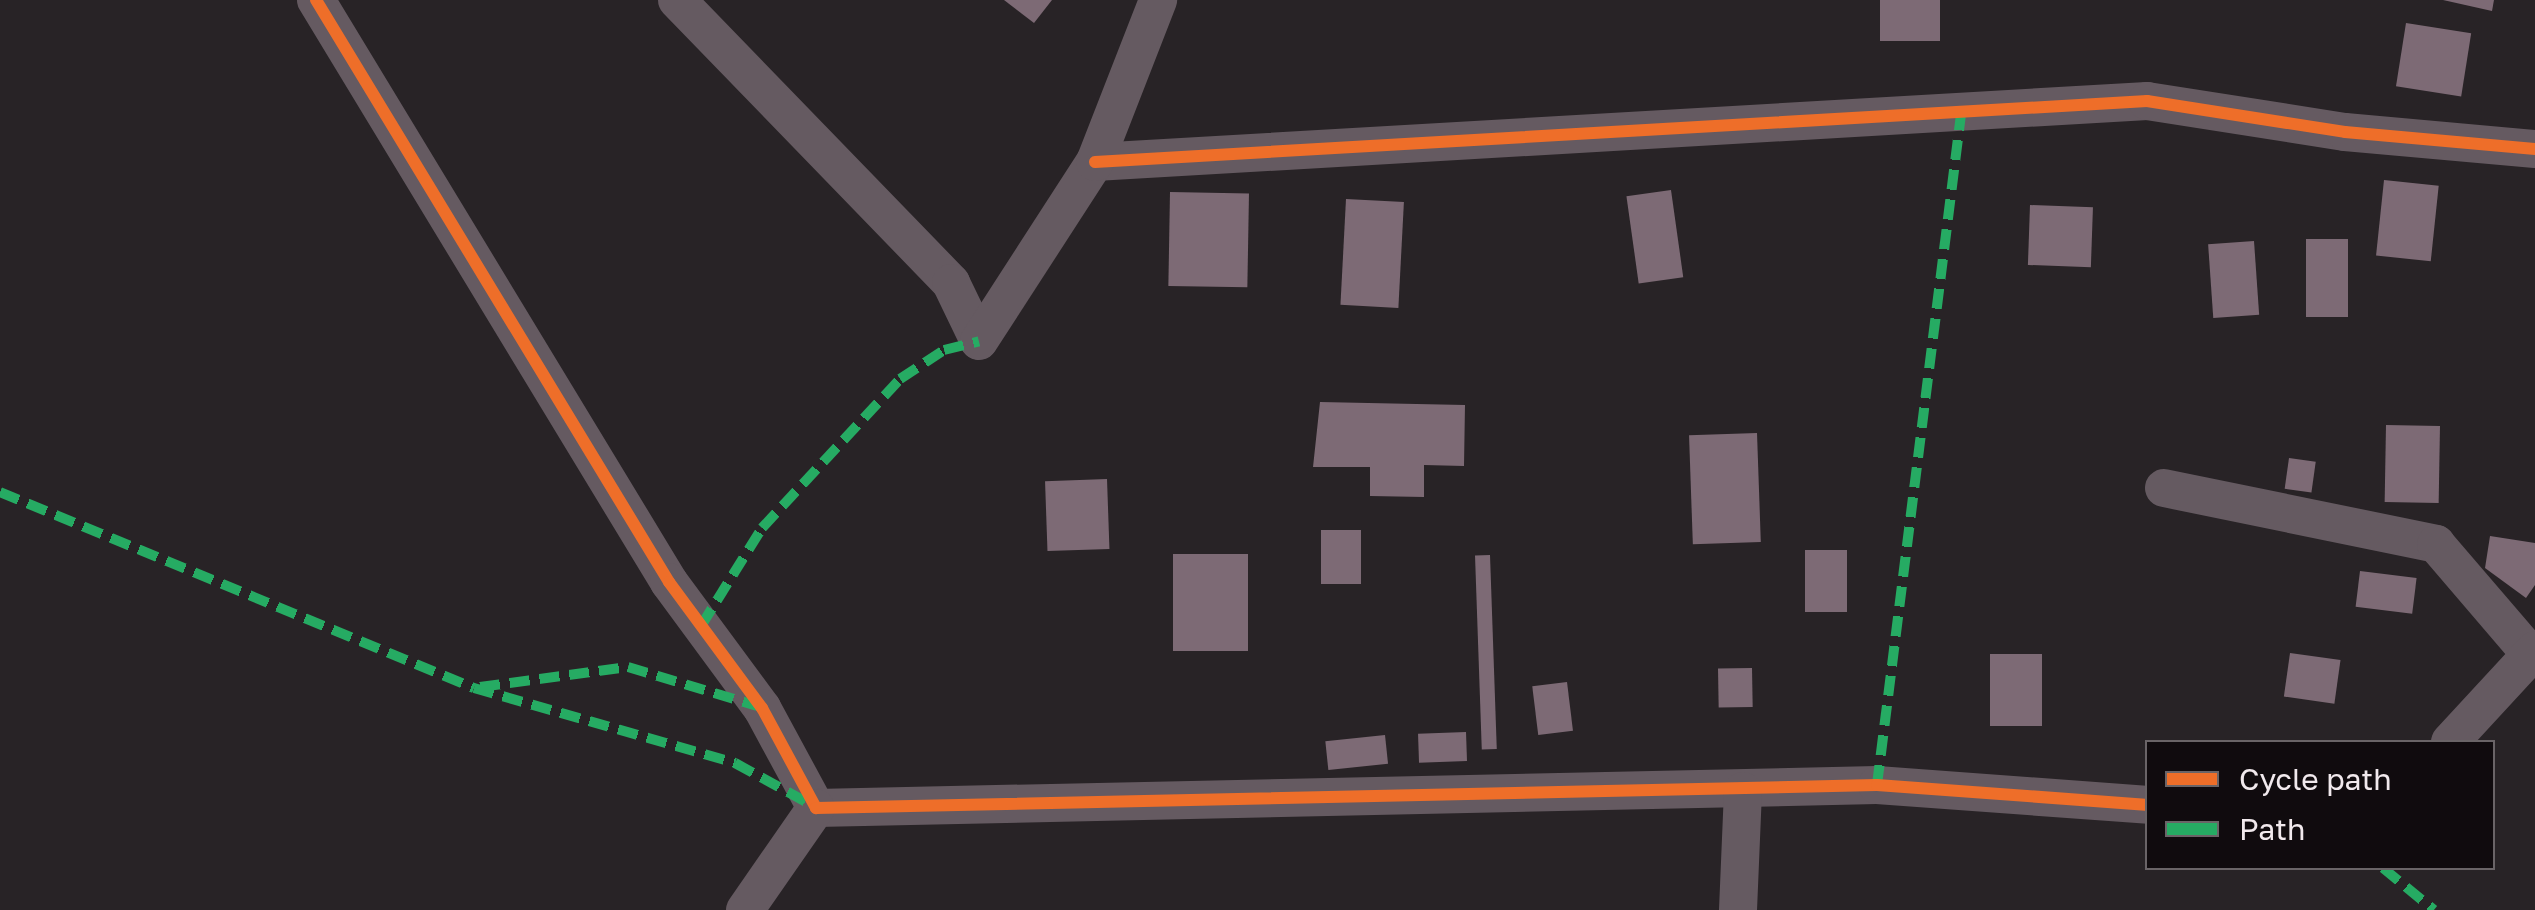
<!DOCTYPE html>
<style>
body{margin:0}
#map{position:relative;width:2535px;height:910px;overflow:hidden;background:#282326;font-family:"Golos Text",sans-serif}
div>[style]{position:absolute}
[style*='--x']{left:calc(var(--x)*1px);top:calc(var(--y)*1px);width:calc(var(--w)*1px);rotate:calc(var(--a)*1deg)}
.building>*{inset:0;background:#7d6a75;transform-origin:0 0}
.minor>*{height:38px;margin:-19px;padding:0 19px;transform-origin:19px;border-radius:19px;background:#655a61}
.quiet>*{height:10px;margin-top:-5px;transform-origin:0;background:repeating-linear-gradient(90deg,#26ab63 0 20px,transparent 0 30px)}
.cycleway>*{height:12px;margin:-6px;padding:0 6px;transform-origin:6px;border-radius:6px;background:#ee6e29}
span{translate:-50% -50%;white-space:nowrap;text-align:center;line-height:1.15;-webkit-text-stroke:10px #100b0e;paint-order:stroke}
.legend{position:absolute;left:2145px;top:740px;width:350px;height:130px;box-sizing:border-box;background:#100b0e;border:2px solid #6a6467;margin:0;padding:12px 18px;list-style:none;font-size:30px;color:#f1e9ed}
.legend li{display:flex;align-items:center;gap:20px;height:50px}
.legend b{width:50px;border:2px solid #6a6467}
</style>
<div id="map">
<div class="building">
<div style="clip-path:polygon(1004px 0,1052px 0,1034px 23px)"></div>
<div style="left:1880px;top:0;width:60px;height:41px"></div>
<div style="clip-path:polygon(2443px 0,2494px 0,2492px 11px)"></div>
<div style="left:2406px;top:23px;width:66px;height:64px;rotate:9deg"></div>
<div style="left:2384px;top:180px;width:55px;height:76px;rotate:6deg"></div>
<div style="left:1671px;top:190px;width:88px;height:45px;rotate:82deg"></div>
<div style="left:1170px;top:192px;width:79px;height:94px;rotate:1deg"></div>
<div style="left:1346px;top:199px;width:58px;height:106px;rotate:3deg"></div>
<div style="left:2030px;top:205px;width:63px;height:60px;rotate:2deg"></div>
<div style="left:2306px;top:239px;width:42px;height:78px"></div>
<div style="left:2254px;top:241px;width:74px;height:46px;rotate:86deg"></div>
<div style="clip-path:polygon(1320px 402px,1465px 405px,1464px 466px,1424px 465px,1424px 497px,1370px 496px,1370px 467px,1313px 467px)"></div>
<div style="left:2386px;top:425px;width:54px;height:77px;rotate:1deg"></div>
<div style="left:1757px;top:433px;width:109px;height:68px;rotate:88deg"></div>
<div style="left:2289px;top:458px;width:27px;height:31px;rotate:8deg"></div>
<div style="left:1107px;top:479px;width:70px;height:62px;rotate:88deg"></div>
<div style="left:1321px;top:530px;width:40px;height:54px"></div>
<div style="clip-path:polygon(2490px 536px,2535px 543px,2535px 585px,2526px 598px,2485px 568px)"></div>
<div style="left:1805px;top:550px;width:42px;height:62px"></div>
<div style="left:1173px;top:554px;width:75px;height:97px"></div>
<div style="left:1490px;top:555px;width:194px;height:15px;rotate:88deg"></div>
<div style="left:2360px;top:571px;width:57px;height:36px;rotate:7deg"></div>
<div style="left:2290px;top:653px;width:51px;height:44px;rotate:8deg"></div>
<div style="left:1990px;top:654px;width:52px;height:72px"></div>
<div style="left:1752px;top:668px;width:39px;height:34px;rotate:89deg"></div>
<div style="left:1567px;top:682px;width:49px;height:35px;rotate:83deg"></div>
<div style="left:1466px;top:732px;width:29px;height:48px;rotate:88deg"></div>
<div style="left:1385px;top:735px;width:29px;height:60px;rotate:84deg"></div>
</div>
<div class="minor">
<div style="--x:316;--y:0;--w:681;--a:58.76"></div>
<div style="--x:669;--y:582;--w:157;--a:53.6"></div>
<div style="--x:762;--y:708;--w:114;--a:61.6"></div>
<div style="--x:816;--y:808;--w:1061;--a:-1.24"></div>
<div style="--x:1877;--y:785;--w:272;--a:4.2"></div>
<div style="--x:677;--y:0;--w:394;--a:45.9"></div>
<div style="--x:951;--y:283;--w:64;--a:64.2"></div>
<div style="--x:1095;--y:162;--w:1054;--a:-3.32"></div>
<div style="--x:2147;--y:101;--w:200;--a:8.9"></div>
<div style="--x:2345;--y:132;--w:191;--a:5.1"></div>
<div style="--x:979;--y:341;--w:213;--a:-57.1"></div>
<div style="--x:1095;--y:162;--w:174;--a:-68.7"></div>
<div style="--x:2164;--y:488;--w:278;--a:11.6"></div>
<div style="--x:2436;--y:544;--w:146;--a:49.4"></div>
<div style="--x:2450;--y:742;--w:125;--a:-47.3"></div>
<div style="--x:745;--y:910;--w:124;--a:-55.2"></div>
<div style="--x:1738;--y:910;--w:119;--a:-87.6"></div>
</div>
<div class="quiet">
<div style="--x:0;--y:492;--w:513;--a:22.47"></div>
<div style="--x:474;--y:688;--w:272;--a:16"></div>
<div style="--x:735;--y:763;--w:85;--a:28.7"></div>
<div style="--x:701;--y:626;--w:115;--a:-58.1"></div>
<div style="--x:762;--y:528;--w:203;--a:-47.2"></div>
<div style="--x:900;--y:379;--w:53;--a:-33.4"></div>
<div style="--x:944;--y:350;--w:36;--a:-14"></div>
<div style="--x:480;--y:687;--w:149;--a:-7.7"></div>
<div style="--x:628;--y:667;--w:135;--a:16.8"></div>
<div style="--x:1877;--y:785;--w:676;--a:-82.86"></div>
<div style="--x:2383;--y:868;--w:66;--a:39.5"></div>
</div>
<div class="cycleway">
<div style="--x:316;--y:0;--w:681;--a:58.76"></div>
<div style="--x:669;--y:582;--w:157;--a:53.6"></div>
<div style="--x:762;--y:708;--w:114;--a:61.6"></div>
<div style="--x:816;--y:808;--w:1061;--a:-1.24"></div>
<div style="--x:1877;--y:785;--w:272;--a:4.2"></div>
<div style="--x:1095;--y:162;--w:1054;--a:-3.32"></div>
<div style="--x:2147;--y:101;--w:200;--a:8.9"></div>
<div style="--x:2345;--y:132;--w:191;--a:5.1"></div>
</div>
<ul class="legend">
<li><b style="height:12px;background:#ee6e29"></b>Cycle path</li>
<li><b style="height:12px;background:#26ab63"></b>Path</li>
</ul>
</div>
